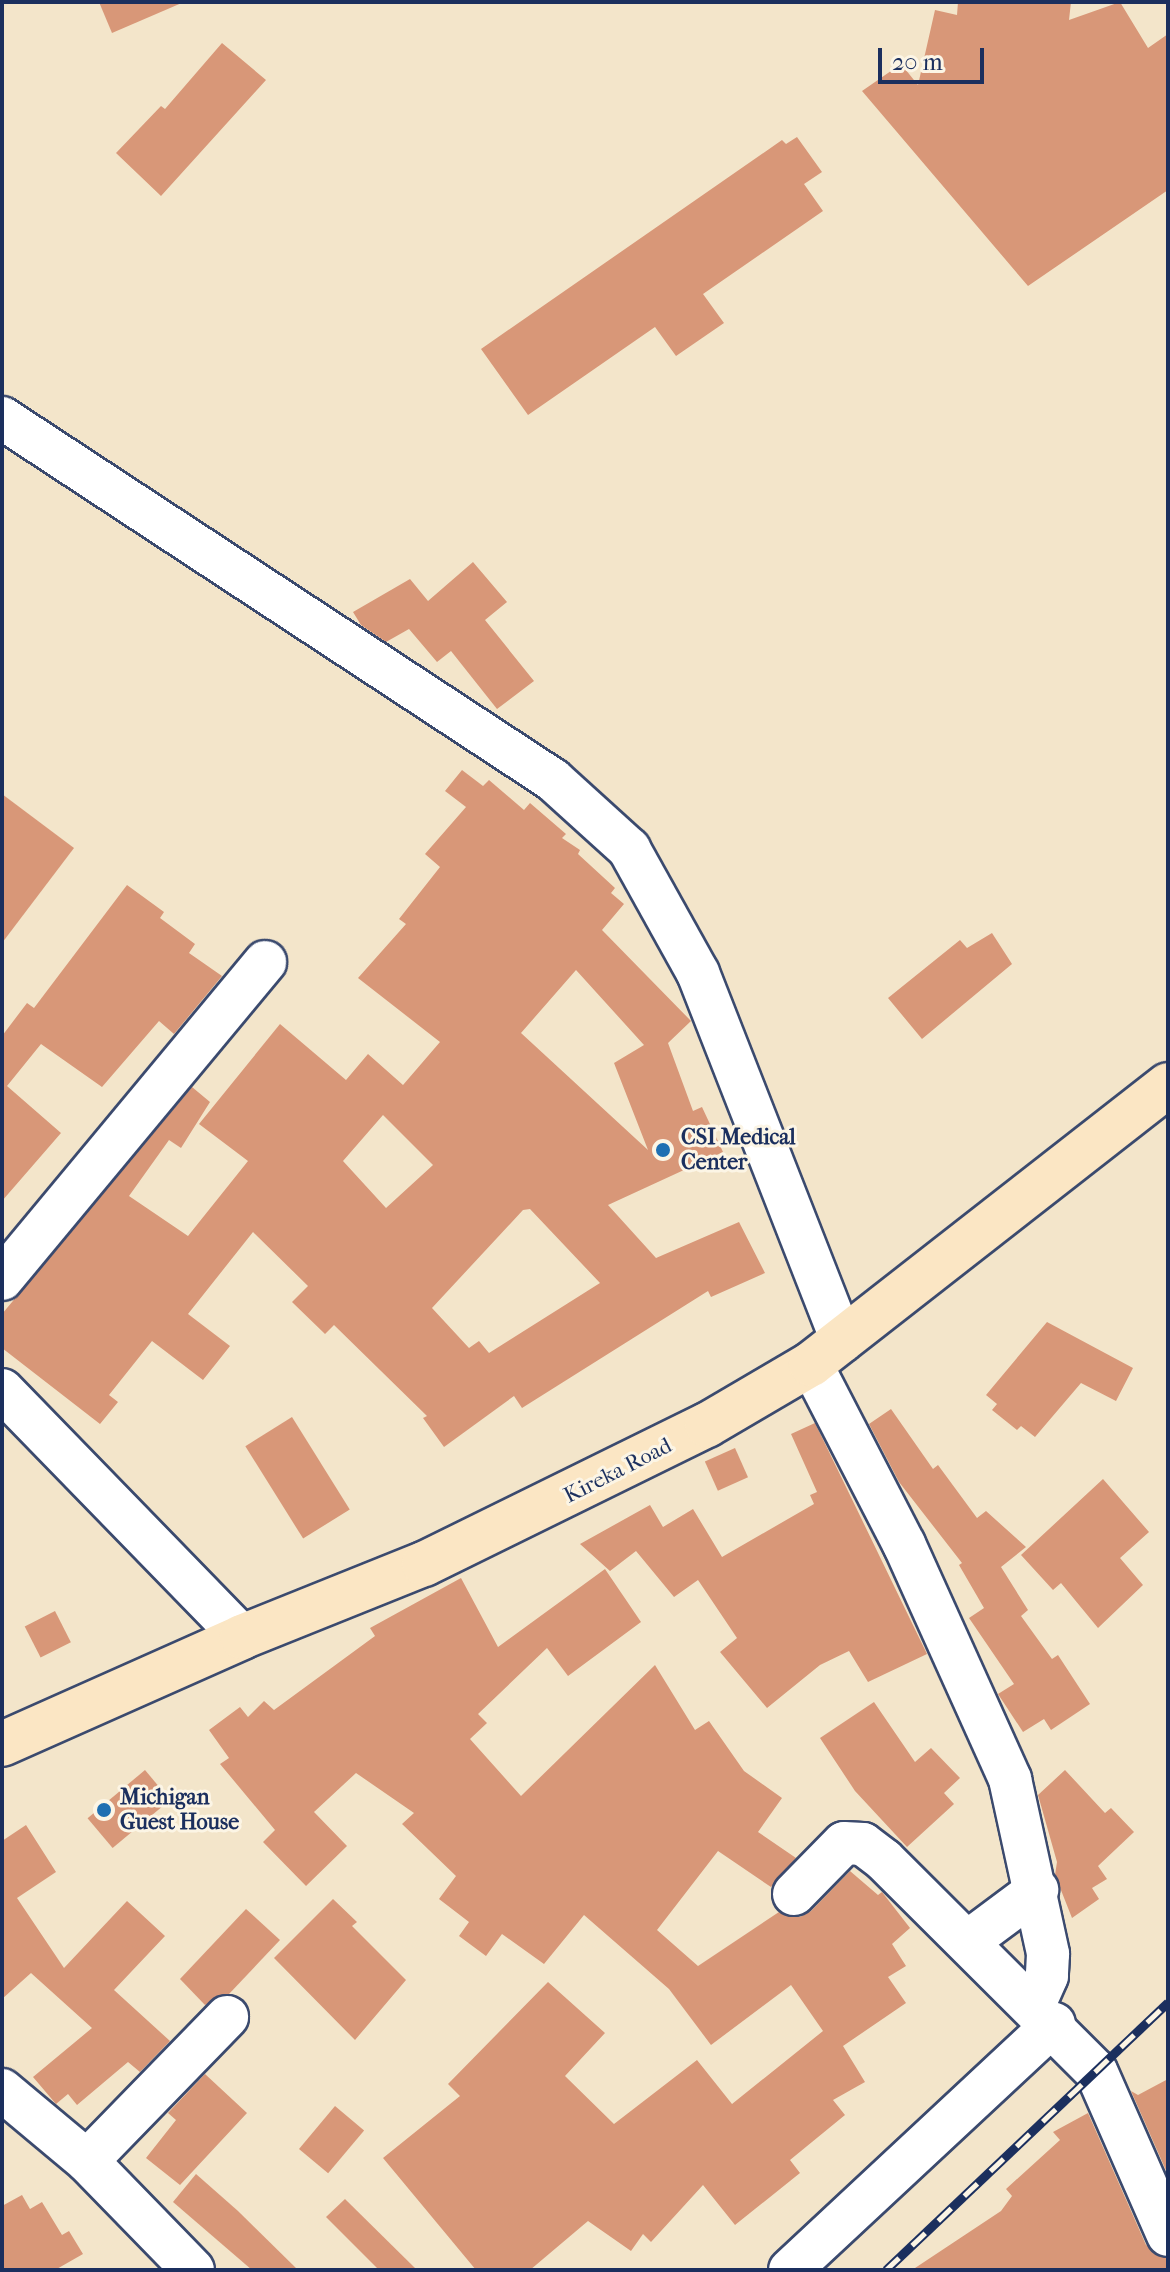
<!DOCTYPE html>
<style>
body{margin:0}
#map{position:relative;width:1170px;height:2272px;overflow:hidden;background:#f3e5ca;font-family:"IM FELL French Canon",serif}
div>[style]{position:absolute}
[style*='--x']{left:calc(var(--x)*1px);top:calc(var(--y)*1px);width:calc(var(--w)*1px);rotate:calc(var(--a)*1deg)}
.building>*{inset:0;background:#d89778;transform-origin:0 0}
.roads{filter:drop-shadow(2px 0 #3b4a6e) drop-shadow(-2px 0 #3b4a6e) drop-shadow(0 2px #3b4a6e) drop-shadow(0 -2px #3b4a6e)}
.minor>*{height:42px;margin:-21px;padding:0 21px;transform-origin:21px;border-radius:21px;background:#fff}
.secondary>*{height:44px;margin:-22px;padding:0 22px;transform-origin:22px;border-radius:22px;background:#fbe6c4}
.rail>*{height:9px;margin-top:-4.5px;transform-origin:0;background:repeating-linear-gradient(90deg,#fcf5e5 0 18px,#1b2f5e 0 36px);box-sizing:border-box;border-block:2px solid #1b2f5e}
.dots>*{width:22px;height:22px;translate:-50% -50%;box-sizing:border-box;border:4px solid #fcf5e5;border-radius:50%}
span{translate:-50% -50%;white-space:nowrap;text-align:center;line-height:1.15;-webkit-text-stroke:6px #fcf5e5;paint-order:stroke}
.poi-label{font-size:22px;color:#1b2f5e;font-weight:700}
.left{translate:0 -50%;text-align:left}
.street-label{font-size:22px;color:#1b2f5e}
.frame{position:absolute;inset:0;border:4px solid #1b2f5e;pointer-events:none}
.scale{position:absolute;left:878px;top:48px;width:106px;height:36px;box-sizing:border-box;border:4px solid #1b2f5e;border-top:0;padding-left:10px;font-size:24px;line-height:28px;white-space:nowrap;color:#1b2f5e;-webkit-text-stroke:6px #fcf5e5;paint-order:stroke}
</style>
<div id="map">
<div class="building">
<div style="clip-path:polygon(99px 2px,184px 2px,112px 33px)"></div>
<div style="clip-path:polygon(958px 2px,1071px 2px,1069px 20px,1120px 2px,1148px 48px,1168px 34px,1168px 190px,1028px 286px,862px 91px,901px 64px,918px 85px,935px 10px,957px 15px)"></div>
<div style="clip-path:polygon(222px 43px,266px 80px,161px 196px,116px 153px,161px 106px,165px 109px)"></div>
<div style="clip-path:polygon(797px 137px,822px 172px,804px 184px,823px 211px,703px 294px,724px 323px,676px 356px,655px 327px,528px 415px,481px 349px,782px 140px,786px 144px)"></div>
<div style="clip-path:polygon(473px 562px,507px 602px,485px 620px,534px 681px,497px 709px,451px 651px,437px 662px,409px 629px,386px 642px,361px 625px,353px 612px,410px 579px,428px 601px)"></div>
<div style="clip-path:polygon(evenodd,462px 770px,483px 786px,489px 780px,524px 810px,530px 803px,566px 834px,562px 838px,580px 850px,578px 854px,615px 888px,611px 893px,624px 904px,602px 930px,691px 1021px,668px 1043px,693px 1111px,702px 1107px,723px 1152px,608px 1205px,656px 1258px,739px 1222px,765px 1273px,711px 1297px,708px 1291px,522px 1408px,514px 1396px,444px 1447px,423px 1418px,427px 1416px,334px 1325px,325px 1334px,292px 1302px,308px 1286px,253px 1232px,188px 1314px,230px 1346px,203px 1380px,152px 1341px,109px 1395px,118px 1402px,100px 1424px,2px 1348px,2px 1314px,192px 1087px,210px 1102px,181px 1148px,169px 1140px,129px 1196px,188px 1236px,248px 1161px,199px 1124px,280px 1024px,346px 1080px,368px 1054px,403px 1085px,440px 1042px,358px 978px,406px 924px,399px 919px,440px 867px,425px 854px,466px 807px,445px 791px,462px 770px,576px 970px,644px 1045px,614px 1063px,648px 1150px,521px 1033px,576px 970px,462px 770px,383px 1115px,433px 1165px,386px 1208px,343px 1161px,383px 1115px,462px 770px,530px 1209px,600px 1283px,489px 1353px,479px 1341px,469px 1348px,432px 1308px,523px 1210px,530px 1209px)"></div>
<div style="clip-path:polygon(2px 794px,74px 848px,2px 943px)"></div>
<div style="clip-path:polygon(127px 885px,164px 912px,160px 918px,195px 944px,189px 953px,222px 976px,174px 1034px,159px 1021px,102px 1087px,41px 1044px,7px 1086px,61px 1133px,2px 1201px,2px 1036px,27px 1003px,34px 1008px)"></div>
<div style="clip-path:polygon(992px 933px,1012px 964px,922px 1039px,888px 998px,960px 940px,967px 948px)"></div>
<div style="clip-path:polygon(1047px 1322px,1133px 1368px,1116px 1401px,1081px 1383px,1035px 1437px,1021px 1426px,1017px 1430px,992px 1410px,997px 1404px,986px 1395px)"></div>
<div style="clip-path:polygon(891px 1409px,933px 1469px,938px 1465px,977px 1518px,986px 1511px,1026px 1547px,1001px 1567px,1028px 1610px,1021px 1616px,1052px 1659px,1058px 1655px,1090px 1704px,1051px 1730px,1044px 1719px,1023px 1732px,998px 1694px,1014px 1684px,969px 1618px,984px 1608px,959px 1565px,962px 1563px,899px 1482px,869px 1424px)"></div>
<div style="left:292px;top:1417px;width:109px;height:55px;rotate:58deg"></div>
<div style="clip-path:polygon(815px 1423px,927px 1654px,868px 1682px,849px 1651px,820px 1665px,767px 1708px,720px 1652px,737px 1638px,698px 1580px,674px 1597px,636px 1551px,610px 1571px,580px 1544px,650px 1505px,663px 1527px,693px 1509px,722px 1557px,814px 1504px,810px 1495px,817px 1492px,791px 1434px)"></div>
<div style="left:735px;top:1448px;width:32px;height:33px;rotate:66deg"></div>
<div style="clip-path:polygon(1103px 1479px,1149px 1532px,1120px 1558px,1143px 1585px,1098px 1628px,1061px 1583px,1053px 1590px,1021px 1555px)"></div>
<div style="clip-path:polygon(605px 1569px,641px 1622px,568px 1676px,547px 1648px,478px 1714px,487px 1723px,470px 1739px,521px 1796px,655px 1665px,695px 1730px,709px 1721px,744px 1771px,782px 1798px,758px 1832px,796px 1858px,771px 1887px,718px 1851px,657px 1930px,698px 1966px,779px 1912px,800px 1917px,811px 1911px,850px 1871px,878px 1895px,882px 1892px,910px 1928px,892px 1944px,906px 1966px,888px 1977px,906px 2003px,843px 2046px,865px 2082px,833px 2100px,845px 2115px,790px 2160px,800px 2173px,735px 2225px,703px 2185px,651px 2242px,643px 2234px,631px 2251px,588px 2221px,530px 2270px,476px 2270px,383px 2158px,460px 2096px,448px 2084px,548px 1982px,605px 2033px,565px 2076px,614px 2124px,697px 2060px,732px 2104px,823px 2031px,791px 1985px,711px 2045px,669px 1989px,584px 1915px,544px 1964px,502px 1934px,486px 1956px,459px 1936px,469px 1922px,439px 1899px,456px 1876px,402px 1824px,414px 1813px,356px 1773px,314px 1812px,347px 1846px,306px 1886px,263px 1842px,275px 1830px,220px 1764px,229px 1758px,209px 1730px,240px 1707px,248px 1717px,264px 1701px,274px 1710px,375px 1636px,370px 1628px,461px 1578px,498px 1647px)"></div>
<div style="left:55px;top:1611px;width:35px;height:34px;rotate:63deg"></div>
<div style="clip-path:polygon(874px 1702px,915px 1762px,931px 1748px,960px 1778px,944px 1793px,954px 1804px,907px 1847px,855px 1791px,820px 1738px)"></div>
<div style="left:145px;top:1770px;width:39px;height:75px;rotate:50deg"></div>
<div style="clip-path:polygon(1065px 1770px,1105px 1813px,1111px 1808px,1134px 1832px,1098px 1866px,1107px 1879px,1092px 1888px,1099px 1899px,1072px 1918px,1055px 1875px,1057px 1862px,1038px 1795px)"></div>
<div style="clip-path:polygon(26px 1825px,56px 1872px,17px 1898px,64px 1968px,127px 1901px,165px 1936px,114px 1990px,170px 2041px,140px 2072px,128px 2062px,77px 2105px,68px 2094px,56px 2104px,33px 2077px,92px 2028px,31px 1973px,2px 1999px,2px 1841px)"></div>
<div style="clip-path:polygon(333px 1899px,357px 1922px,352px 1926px,406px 1980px,355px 2040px,274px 1958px)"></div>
<div style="clip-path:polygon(246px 1909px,280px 1940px,229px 1994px,205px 2005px,180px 1979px)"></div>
<div style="clip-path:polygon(205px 2074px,247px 2113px,180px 2185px,146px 2158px,176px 2120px,168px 2113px)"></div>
<div style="clip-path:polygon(1168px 2079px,1168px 2175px,1131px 2091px,1138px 2095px)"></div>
<div style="left:335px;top:2106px;width:38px;height:56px;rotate:40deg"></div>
<div style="clip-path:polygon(1088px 2113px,1146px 2245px,1168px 2259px,1168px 2270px,912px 2270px,1001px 2211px,1012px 2196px,1006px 2189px,1060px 2140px,1053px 2132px)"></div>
<div style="clip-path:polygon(196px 2174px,238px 2211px,298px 2270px,252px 2270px,173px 2202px)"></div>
<div style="clip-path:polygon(22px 2195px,30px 2209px,42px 2202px,62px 2235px,69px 2231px,83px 2254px,55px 2270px,2px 2270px,2px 2206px)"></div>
<div style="clip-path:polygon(345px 2199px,417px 2270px,379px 2270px,326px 2217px)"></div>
</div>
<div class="roads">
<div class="minor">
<div style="--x:2;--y:418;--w:659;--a:33.3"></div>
<div style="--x:553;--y:780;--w:103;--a:42.2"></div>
<div style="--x:629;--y:849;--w:142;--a:60.9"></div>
<div style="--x:698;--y:973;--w:395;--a:68.6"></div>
<div style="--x:2;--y:1279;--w:412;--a:-50.3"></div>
<div style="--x:811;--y:1364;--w:203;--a:62.7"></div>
<div style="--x:904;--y:1544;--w:258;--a:65.7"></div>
<div style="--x:1010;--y:1779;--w:179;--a:77.7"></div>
<div style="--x:1048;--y:1954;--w:22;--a:93"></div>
<div style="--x:1047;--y:1976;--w:32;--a:114"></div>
<div style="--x:2;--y:1390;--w:344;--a:45.8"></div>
<div style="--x:794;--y:1894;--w:71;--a:-45.6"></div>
<div style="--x:844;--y:1843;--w:19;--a:3"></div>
<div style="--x:863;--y:1844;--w:26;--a:37"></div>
<div style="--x:884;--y:1860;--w:299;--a:44.9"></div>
<div style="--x:1096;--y:2071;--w:179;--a:66.3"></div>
<div style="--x:970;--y:1940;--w:84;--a:-36.7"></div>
<div style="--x:2;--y:2090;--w:111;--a:39.9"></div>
<div style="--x:87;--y:2161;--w:152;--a:45.8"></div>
<div style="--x:87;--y:2161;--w:201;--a:-45.8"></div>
<div style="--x:790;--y:2270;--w:361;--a:-43"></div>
</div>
<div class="secondary">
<div style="--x:2;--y:1744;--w:263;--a:-24"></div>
<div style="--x:242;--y:1637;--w:196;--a:-21.9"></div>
<div style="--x:424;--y:1564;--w:315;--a:-26.2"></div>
<div style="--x:707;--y:1425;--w:121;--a:-30.4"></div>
<div style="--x:811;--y:1364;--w:453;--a:-38"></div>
</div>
</div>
<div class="rail">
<div style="--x:886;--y:2270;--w:389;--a:-43.5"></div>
</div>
<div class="dots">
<div style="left:663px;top:1150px;background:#1f6fb2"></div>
<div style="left:104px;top:1810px;background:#1f6fb2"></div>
</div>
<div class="poi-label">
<span class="left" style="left:681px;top:1150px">CSI Medical<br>Center</span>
<span class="left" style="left:120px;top:1810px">Michigan<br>Guest House</span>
</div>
<div class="street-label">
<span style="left:618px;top:1471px;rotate:-27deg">Kireka Road</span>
</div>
<div class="frame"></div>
<div class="scale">20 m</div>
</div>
